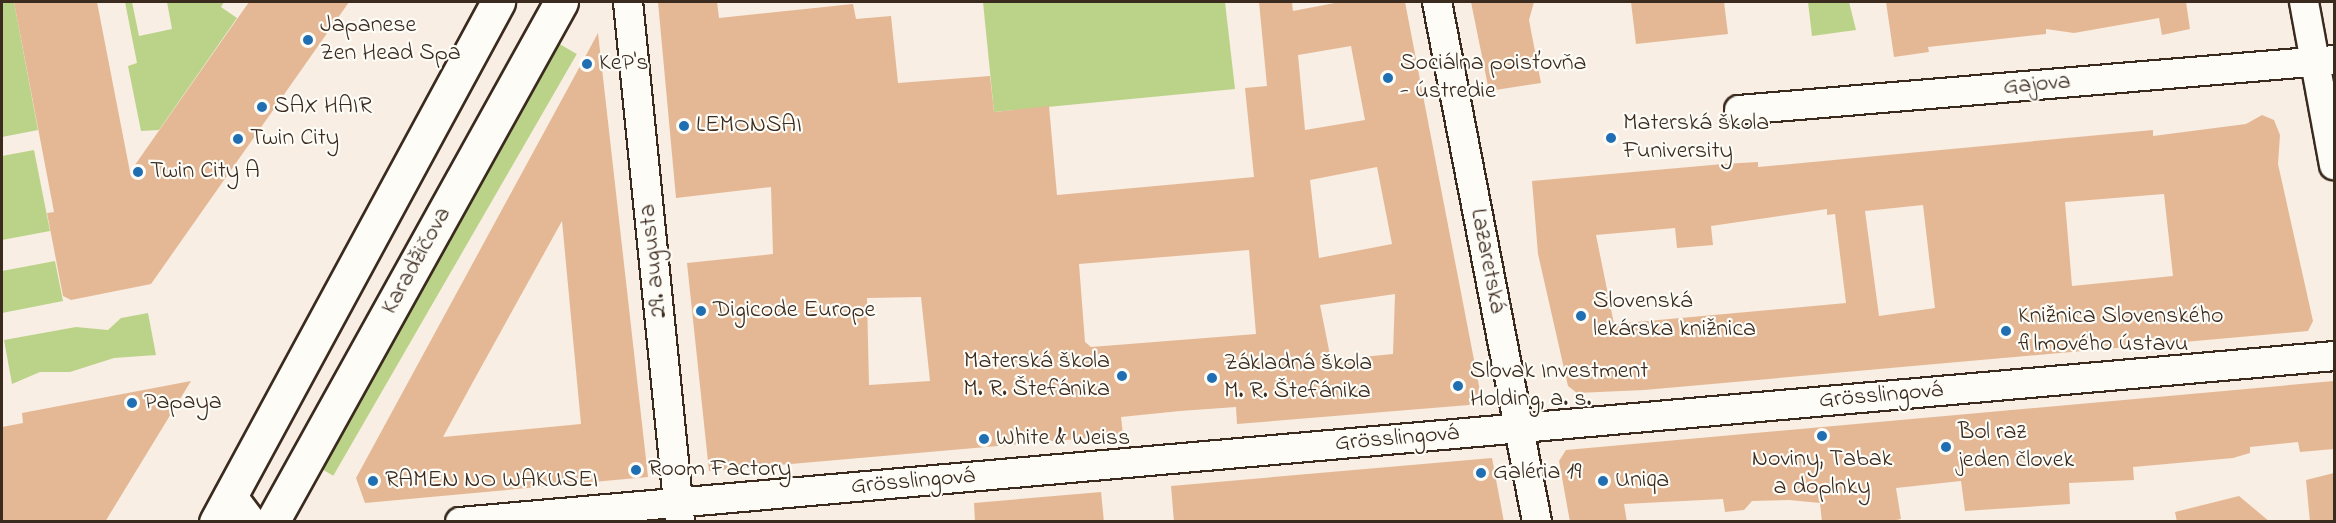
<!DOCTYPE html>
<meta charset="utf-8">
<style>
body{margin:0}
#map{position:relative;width:2336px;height:523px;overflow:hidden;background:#f8eee3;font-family:"Indie Flower",sans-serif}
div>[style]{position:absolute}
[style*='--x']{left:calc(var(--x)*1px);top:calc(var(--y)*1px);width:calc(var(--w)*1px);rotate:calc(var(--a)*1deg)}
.green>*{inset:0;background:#bbd389;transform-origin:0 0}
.building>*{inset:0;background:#e5b895}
.roads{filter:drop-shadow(2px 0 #3b2a1e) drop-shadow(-2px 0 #3b2a1e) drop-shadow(0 2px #3b2a1e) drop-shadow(0 -2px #3b2a1e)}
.minor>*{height:28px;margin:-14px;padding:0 14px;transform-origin:14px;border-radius:14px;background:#fdfcf7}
.secondary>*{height:33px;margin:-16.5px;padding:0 16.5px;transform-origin:16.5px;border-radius:16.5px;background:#fdfcf7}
.dots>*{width:16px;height:16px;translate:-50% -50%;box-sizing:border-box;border:3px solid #fdfcf7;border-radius:50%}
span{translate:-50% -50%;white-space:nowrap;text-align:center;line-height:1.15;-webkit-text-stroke:4.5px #fdfcf7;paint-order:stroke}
.poi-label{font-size:24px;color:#3b2a1e}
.left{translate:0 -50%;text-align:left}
.right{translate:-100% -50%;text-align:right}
.street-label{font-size:24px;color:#3b2a1e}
.frame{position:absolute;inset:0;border:3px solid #3b2a1e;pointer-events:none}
</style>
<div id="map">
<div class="green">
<div style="clip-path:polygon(2px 2px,14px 2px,38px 130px,2px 137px)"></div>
<div style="clip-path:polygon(125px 2px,132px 2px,139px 36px,172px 29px,167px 2px,224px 2px,221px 7px,237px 18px,159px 130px,141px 131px,128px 66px,137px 63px)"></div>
<div style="clip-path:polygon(983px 2px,1225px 2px,1235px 89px,994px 112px)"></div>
<div style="clip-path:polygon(1808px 2px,1849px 2px,1856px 30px,1812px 36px)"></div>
<div style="left:556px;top:42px;width:24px;height:487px;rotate:30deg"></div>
<div style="clip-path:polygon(34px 150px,50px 231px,2px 240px,2px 156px)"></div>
<div style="clip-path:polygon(55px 261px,63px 301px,2px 313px,2px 271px)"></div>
<div style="clip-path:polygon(148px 313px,156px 355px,114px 358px,70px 372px,40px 372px,12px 384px,4px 340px,76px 327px,108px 330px,121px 318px)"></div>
</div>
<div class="building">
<div style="clip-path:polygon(14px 2px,97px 2px,130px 172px,249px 2px,349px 2px,151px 284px,71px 300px,63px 296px,47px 213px,54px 212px)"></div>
<div style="clip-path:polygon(evenodd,658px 2px,717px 2px,719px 18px,853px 4px,856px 19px,891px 16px,898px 83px,990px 76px,994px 112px,1049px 106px,1057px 195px,1254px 177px,1245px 88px,1267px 86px,1259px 2px,1292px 2px,1293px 11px,1340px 2px,1405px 2px,1480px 391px,1469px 405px,1237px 424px,1236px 407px,1180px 411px,1121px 417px,1123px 435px,709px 471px,687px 263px,773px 254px,771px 187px,676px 198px,658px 2px,1351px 46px,1365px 120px,1305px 130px,1298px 55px,1351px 46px,658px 2px,1377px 167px,1392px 244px,1319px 258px,1310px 180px,1377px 167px,658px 2px,1249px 250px,1256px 334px,1091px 347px,1085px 342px,1079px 264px,1249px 250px,658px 2px,1395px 294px,1393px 354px,1331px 360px,1320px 305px,1395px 294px,658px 2px,921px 297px,930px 381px,869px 385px,867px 298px,921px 297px)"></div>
<div style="clip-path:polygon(1471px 2px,1534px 2px,1529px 20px,1541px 83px,1489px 91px)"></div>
<div style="clip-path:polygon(1631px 2px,1724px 2px,1728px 34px,1636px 44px)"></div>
<div style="clip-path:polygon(1886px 2px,2186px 2px,2190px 29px,2162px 35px,2159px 18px,2074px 33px,2046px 29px,2046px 34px,1928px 47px,1929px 52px,1894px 57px)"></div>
<div style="clip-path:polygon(evenodd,598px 33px,648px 477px,365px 503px,356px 478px,598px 33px,562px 221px,581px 424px,443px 437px,474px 380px,562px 221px)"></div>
<div style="clip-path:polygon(evenodd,2262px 115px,2274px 120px,2280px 135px,2278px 164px,2313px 321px,2308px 331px,1644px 390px,1577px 393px,1568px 386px,1538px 254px,1532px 181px,1723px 164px,1758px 162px,1758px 167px,2153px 130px,2153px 136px,2246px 124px,2262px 115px,2164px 194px,2173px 276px,2072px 286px,2065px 202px,2164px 194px,2262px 115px,1923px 205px,1935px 308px,1879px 316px,1865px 211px,1923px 205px,2262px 115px,1827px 209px,1827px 215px,1835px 214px,1846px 303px,1614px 324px,1596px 235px,1675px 228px,1677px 248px,1713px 245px,1711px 226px,1827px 209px)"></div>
<div style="clip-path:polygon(191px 381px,105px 522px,2px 522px,2px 427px,23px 423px,22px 413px)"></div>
<div style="clip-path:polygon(2334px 381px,2334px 449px,2300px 452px,2298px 442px,2250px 447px,2250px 453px,2233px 458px,2133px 467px,2134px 480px,2069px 483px,2070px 504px,1965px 511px,1961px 481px,1896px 488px,1901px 519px,1887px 522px,1822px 522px,1820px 503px,1789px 500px,1752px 501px,1744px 510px,1725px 512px,1723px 499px,1624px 504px,1627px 522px,1570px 522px,1559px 461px,1566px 450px)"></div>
<div style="clip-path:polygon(1492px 458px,1504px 522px,1174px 522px,1171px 486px)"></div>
<div style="clip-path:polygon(2334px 473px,2334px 522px,2310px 522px,2306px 480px)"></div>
<div style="clip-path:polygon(1101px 492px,1104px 522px,975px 522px,974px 503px)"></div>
<div style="clip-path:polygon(2239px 496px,2270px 522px,2177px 522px,2175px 512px)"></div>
</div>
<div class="roads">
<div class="minor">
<div style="--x:628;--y:2;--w:523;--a:84.29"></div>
<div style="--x:1437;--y:2;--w:530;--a:79.11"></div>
<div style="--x:2304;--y:2;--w:166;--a:79.6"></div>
<div style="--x:1739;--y:110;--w:597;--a:-4.8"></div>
<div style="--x:460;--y:522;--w:1881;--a:-5.06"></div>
</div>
<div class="secondary">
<div style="--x:230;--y:497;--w:31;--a:53"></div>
<div style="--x:216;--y:522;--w:592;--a:-61.53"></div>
<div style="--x:272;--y:522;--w:595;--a:-60.94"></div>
</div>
</div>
<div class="dots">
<div style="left:308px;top:40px;background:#1f6fb2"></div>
<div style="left:587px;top:64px;background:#1f6fb2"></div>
<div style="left:1388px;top:78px;background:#1f6fb2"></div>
<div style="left:262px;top:107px;background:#1f6fb2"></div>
<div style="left:684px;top:126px;background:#1f6fb2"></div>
<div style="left:1611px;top:138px;background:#1f6fb2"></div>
<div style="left:238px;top:139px;background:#1f6fb2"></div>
<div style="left:138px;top:172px;background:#1f6fb2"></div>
<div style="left:701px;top:311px;background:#1f6fb2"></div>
<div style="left:1581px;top:316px;background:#1f6fb2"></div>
<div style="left:2006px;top:331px;background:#1f6fb2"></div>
<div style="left:1122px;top:376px;background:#1f6fb2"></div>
<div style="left:1212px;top:378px;background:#1f6fb2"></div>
<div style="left:1458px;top:386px;background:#1f6fb2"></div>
<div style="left:132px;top:403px;background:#1f6fb2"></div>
<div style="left:1822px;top:436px;background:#1f6fb2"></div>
<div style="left:984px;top:439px;background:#1f6fb2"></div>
<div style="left:1946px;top:447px;background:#1f6fb2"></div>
<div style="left:636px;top:470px;background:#1f6fb2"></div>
<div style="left:1481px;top:473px;background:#1f6fb2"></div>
<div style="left:373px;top:481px;background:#1f6fb2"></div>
<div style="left:1603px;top:481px;background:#1f6fb2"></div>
</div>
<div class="poi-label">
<span class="left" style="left:320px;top:40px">Japanese<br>Zen Head Spa</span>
<span class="left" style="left:599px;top:64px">KeP's</span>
<span class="left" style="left:1400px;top:78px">Sociálna poisťovňa<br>- ústredie</span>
<span class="left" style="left:274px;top:107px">SAX HAIR</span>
<span class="left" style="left:1623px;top:138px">Materská škola<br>Funiversity</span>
<span class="left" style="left:696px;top:126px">LEMONSAI</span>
<span class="left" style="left:250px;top:139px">Twin City</span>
<span class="left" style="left:150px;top:172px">Twin City A</span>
<span class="left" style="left:1593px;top:316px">Slovenská<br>lekárska knižnica</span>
<span class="left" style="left:713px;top:311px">Digicode Europe</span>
<span class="left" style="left:2018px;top:331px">Knižnica Slovenského<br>filmového ústavu</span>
<span class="right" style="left:1110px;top:376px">Materská škola<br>M. R. Štefánika</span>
<span class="left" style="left:1224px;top:378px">Základná škola<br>M. R. Štefánika</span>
<span class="left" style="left:1470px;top:386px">Slovak Investment<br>Holding, a. s.</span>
<span class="left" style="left:144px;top:403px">Papaya</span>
<span class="left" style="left:1958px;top:447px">Bol raz<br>jeden človek</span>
<span class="left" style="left:996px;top:439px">White &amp; Weiss</span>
<span style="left:1822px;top:474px">Noviny, Tabak<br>a doplnky</span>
<span class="left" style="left:648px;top:470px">Room Factory</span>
<span class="left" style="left:1493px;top:473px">Galéria 19</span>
<span class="left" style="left:385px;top:481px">RAMEN NO WAKUSEI</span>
<span class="left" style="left:1615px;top:481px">Uniqa</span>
</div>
<div class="street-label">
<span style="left:2037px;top:85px;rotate:-5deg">Gajova</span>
<span style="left:417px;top:261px;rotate:-61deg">Karadžičova</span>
<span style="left:654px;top:261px;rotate:-96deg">29. augusta</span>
<span style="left:1487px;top:261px;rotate:79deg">Lazaretská</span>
<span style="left:1881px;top:396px;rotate:-5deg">Grösslingová</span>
<span style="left:1397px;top:439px;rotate:-5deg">Grösslingová</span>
<span style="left:913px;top:482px;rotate:-5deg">Grösslingová</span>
</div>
<div class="frame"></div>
</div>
